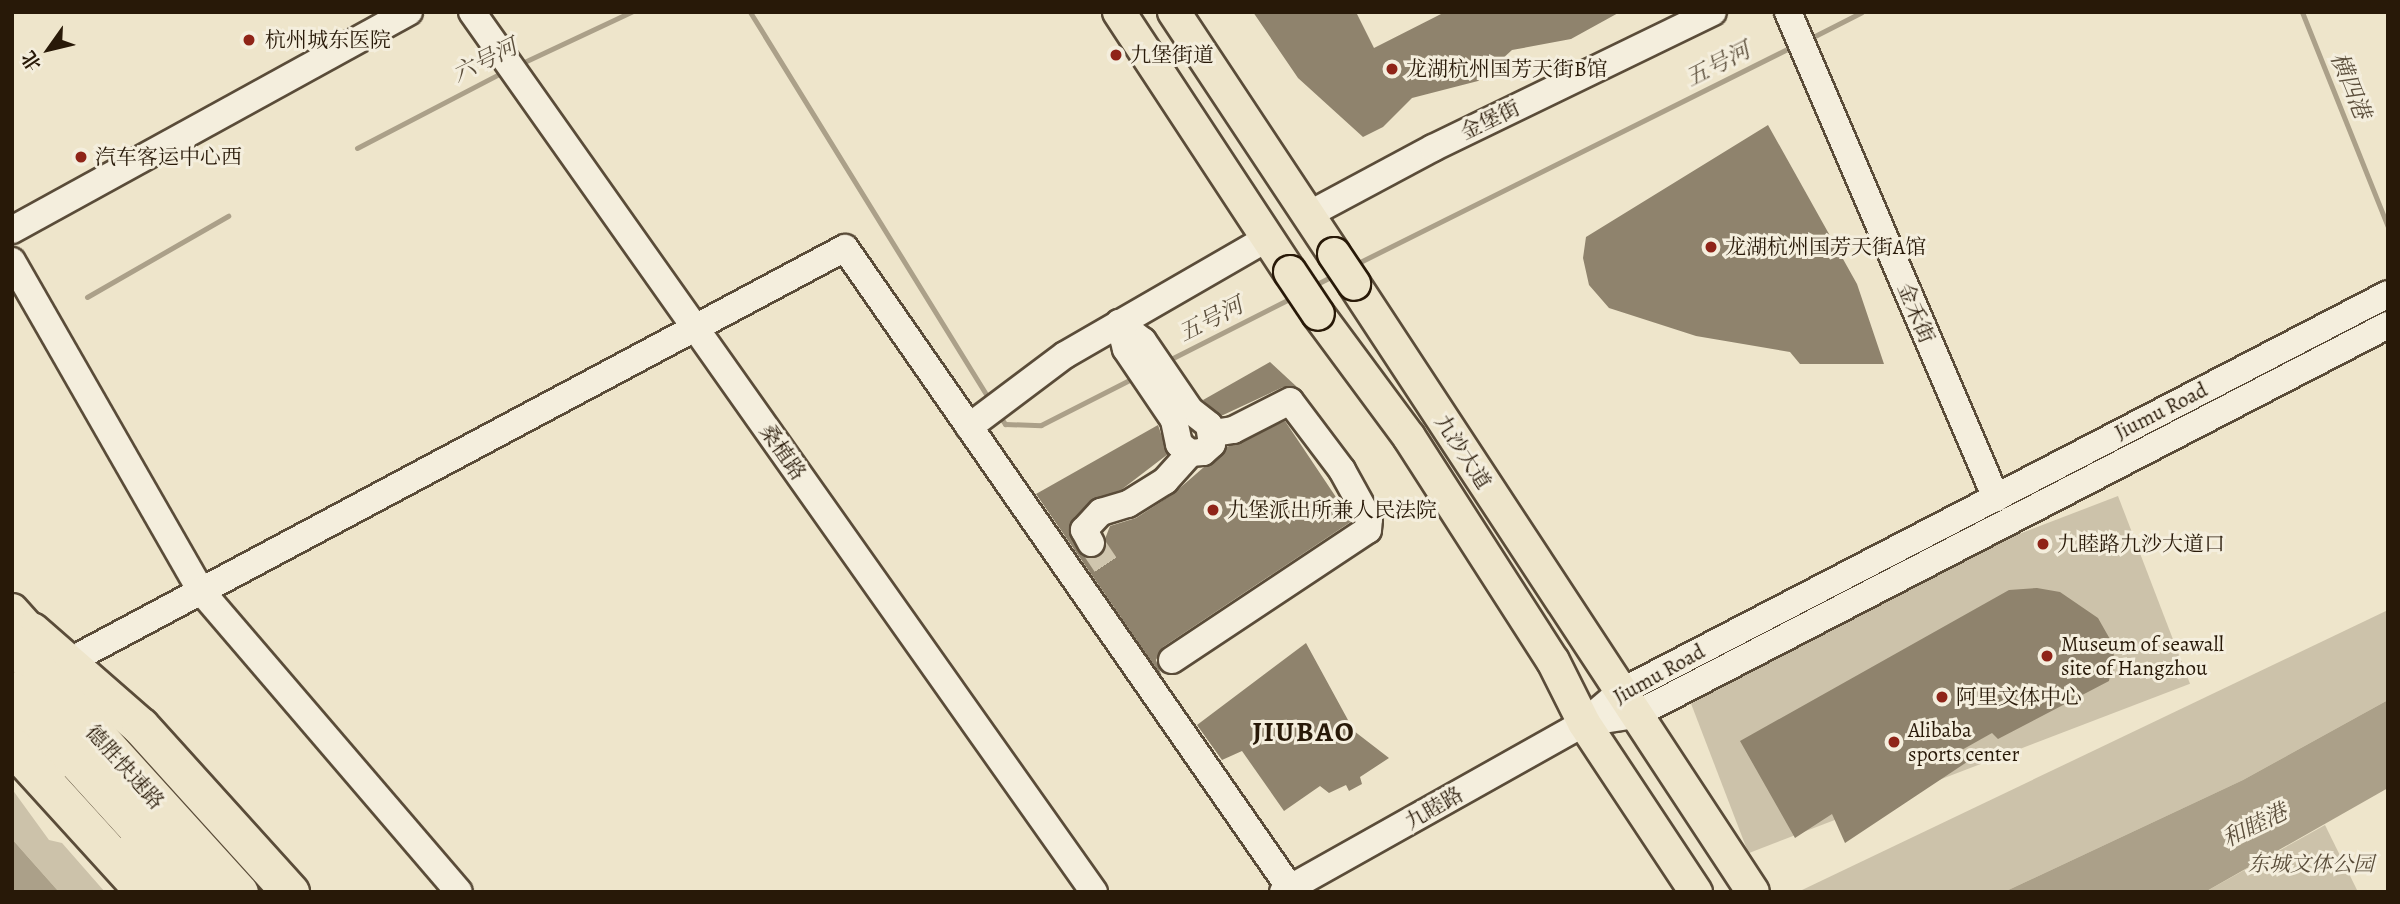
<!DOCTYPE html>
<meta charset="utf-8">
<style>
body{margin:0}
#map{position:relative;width:2400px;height:904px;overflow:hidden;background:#eee5cb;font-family:Alegreya,"Noto Serif SC",serif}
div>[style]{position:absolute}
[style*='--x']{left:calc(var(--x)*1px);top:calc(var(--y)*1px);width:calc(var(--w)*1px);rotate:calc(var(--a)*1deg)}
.green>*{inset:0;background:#ccc2aa;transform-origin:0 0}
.water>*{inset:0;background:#aba089}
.stream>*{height:5px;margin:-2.5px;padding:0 2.5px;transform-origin:2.5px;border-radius:2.5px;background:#aba089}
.building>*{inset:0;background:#8f836d}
.minor-tunnel>*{height:26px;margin-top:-13px;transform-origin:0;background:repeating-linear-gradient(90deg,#d0c6ae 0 26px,transparent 0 39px)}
.roads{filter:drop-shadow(2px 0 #5a4c39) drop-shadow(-2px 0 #5a4c39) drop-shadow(0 2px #5a4c39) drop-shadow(0 -2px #5a4c39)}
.minor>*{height:26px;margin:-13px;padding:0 13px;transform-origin:13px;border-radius:13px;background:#f4eedd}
.major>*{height:32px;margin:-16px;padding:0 16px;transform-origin:16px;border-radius:16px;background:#eee5cb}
.highway>*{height:37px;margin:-18.5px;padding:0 18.5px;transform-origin:18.5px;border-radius:18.5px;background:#eee5cb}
.bridges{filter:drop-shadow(2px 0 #281908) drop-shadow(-2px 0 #281908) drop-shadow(0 2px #281908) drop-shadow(0 -2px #281908)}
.major-bridge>*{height:32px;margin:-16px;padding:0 16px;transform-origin:16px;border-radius:16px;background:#eee5cb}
.dots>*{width:19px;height:19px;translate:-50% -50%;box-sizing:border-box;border:4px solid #f4eedd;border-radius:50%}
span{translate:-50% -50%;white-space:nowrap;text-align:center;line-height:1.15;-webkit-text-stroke:6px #f4eedd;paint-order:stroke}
.poi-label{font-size:21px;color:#281908}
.left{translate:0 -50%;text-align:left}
.street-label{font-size:21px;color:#281908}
.park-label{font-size:21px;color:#594c39;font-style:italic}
.water-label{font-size:23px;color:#5c4f3c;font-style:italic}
.district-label{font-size:28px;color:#281908;font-weight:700;letter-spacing:2px}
.frame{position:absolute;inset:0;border:14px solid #281908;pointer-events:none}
.north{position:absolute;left:14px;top:14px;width:70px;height:70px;-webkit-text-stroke:5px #f4eedd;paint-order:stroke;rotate:236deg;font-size:19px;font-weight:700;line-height:28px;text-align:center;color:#281908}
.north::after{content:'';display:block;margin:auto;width:24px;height:32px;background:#281908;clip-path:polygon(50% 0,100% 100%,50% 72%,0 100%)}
</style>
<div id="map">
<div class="green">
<div style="left:2118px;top:496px;width:201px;height:473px;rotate:69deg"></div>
<div style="clip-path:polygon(2388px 610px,2388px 700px,2243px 780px,2004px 892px,1802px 890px)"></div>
<div style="clip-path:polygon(12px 789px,49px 840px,62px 843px,105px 892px,59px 892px,12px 839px)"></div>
<div style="clip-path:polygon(2325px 825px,2358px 892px,2205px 892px)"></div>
</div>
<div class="water">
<div style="clip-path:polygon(2388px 700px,2388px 788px,2205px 892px,2004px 892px,2243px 780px)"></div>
<div style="clip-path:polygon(12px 839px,27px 856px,59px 892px,12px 892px)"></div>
</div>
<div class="stream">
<div style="--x:750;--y:12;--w:456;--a:58.3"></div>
<div style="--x:2302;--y:12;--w:232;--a:68.2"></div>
<div style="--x:1809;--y:39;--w:59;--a:-27"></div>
<div style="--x:520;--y:64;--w:123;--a:-25.1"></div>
<div style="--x:357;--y:148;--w:167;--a:-27.5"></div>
<div style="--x:1354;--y:265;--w:491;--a:-26.5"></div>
<div style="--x:1311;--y:287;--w:28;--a:-27"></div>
<div style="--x:87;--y:297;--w:163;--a:-29.9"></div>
<div style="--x:1167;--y:361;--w:141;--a:-26.9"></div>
<div style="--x:999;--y:415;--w:11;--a:56"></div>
<div style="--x:1005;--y:424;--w:36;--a:2"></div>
<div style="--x:1041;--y:425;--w:108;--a:-27"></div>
</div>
<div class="building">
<div style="clip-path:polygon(1253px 12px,1356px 12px,1374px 48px,1445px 12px,1620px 12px,1571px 39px,1512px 50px,1478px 81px,1412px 98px,1383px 127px,1363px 137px,1298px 78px)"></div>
<div style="clip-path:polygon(1768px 125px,1857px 284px,1884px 364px,1800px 364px,1790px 352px,1696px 336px,1609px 308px,1589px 285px,1583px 258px,1586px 237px)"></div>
<div style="clip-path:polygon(1270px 362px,1297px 387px,1283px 387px,1221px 416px,1203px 400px)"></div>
<div style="clip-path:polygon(1285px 421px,1352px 521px,1163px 647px,1156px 660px,1162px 677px,1036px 494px,1158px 425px,1168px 454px,1121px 490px,1090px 501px,1069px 527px,1082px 556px,1098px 557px,1110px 526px,1136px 518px,1173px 494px,1227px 447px)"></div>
<div style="clip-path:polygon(2037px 588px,2060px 592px,2098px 618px,2115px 648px,2109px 681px,1998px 739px,1992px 733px,1960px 751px,1967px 762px,1845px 843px,1832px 814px,1795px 838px,1740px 741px,2009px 590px)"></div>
<div style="clip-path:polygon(1306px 643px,1354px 731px,1389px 758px,1360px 777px,1362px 784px,1349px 791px,1346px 785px,1329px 793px,1320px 786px,1284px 811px,1242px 751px,1222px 760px,1197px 725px)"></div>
</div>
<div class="minor-tunnel">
<div style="--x:1091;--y:543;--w:34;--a:56"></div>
</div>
<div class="roads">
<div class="minor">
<div style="--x:472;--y:12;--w:1078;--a:54.75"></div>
<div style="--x:1788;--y:12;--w:529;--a:66.83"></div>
<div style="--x:1308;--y:215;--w:142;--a:-28.2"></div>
<div style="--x:1433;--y:148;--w:311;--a:-25.9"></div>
<div style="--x:12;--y:230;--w:453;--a:-28.8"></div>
<div style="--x:12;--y:261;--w:380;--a:60.2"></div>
<div style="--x:201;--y:591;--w:396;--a:49.4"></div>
<div style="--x:1119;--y:323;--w:30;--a:37"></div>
<div style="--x:1143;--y:341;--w:83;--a:55.7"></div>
<div style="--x:1190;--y:410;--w:24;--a:38"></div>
<div style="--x:1209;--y:425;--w:19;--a:81"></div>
<div style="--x:1212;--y:444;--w:12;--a:138"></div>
<div style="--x:1203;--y:452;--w:13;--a:176"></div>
<div style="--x:1190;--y:453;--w:14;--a:-141"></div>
<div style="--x:1179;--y:444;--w:25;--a:-102"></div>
<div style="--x:1174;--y:420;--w:86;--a:-124.1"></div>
<div style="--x:1126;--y:349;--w:27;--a:-105"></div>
<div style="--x:969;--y:427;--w:120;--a:-36.9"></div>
<div style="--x:1065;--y:355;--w:234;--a:-30"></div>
<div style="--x:1091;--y:543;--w:15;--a:-118"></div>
<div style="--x:1084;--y:530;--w:25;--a:-47"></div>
<div style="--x:1101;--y:512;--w:28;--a:-17"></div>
<div style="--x:1128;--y:504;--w:44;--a:-31.9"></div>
<div style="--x:1165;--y:481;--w:38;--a:-48"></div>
<div style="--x:83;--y:654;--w:863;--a:-28.05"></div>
<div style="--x:845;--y:248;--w:780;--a:55.19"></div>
<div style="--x:1172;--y:660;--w:235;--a:-33.6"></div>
<div style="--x:1368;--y:530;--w:11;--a:-85"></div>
<div style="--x:1369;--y:519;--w:56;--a:-118.9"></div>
<div style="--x:1342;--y:470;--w:86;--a:-127"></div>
<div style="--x:1290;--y:401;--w:64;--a:153"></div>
<div style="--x:1233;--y:430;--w:20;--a:171"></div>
<div style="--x:1584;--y:723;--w:52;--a:-8.9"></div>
<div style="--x:1635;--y:715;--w:848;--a:-27.38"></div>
<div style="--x:1283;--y:892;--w:345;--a:-29.3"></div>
<div style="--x:1584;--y:723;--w:46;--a:-40.6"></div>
<div style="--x:1619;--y:693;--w:866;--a:-27.42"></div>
</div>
<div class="major">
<div style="--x:1119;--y:12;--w:311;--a:56.7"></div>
<div style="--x:1174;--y:12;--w:290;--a:56.5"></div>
<div style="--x:1354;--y:284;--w:727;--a:56.73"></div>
<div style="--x:1318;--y:314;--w:153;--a:53.5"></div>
<div style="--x:1409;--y:437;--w:266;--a:57.3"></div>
<div style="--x:1553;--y:661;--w:69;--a:63.4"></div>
<div style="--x:1584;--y:723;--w:203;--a:56.5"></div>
<div style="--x:12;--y:610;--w:52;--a:48.1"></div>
<div style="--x:12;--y:719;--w:62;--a:47.6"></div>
<div style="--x:131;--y:850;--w:57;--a:47.9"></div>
</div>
<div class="highway">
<div style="--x:31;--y:631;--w:145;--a:41.1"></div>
<div style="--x:140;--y:726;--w:224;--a:47.9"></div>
<div style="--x:12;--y:642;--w:338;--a:47.8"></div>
<div style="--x:12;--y:690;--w:273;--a:47.8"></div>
<div style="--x:12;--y:746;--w:197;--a:47.7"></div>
</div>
</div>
<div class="bridges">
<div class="major-bridge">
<div style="--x:1334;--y:254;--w:36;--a:56"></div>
<div style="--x:1290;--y:272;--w:50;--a:56.3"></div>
</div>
</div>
<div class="dots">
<div style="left:249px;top:40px;background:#8f2418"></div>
<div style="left:1116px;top:55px;background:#8f2418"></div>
<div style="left:1392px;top:69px;background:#8f2418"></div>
<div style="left:81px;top:157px;background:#8f2418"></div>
<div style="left:1711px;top:247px;background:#8f2418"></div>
<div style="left:1213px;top:510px;background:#8f2418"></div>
<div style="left:2043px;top:544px;background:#8f2418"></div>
<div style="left:2047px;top:656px;background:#8f2418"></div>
<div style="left:1942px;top:697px;background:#8f2418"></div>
<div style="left:1894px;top:742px;background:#8f2418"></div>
</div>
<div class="poi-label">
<span class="left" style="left:265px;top:40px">杭州城东医院</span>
<span class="left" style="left:1130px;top:55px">九堡街道</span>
<span class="left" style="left:1406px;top:69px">龙湖杭州国芳天街B馆</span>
<span class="left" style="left:95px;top:157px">汽车客运中心西</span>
<span class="left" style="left:1725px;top:247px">龙湖杭州国芳天街A馆</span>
<span class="left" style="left:1227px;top:510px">九堡派出所兼人民法院</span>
<span class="left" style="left:2057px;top:544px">九睦路九沙大道口</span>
<span class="left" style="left:2061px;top:656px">Museum of seawall<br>site of Hangzhou</span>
<span class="left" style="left:1956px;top:697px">阿里文体中心</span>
<span class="left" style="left:1908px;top:742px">Alibaba<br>sports center</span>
</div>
<div class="street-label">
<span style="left:1490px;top:120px;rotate:-26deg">金堡街</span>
<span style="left:1916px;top:313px;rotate:67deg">金禾街</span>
<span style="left:2161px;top:411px;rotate:-27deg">Jiumu Road</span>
<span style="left:783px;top:452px;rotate:55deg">桑植路</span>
<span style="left:1463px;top:452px;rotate:57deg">九沙大道</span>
<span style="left:1659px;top:674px;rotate:-29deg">Jiumu Road</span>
<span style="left:125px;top:767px;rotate:48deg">德胜快速路</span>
<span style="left:1434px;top:808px;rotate:-30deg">九睦路</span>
</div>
<div class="park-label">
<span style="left:2311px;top:864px">东城文体公园</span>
</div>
<div class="water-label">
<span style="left:485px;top:61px;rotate:-26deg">六号河</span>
<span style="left:1718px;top:65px;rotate:-27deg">五号河</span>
<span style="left:2350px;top:86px;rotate:68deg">横四港</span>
<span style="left:1211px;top:320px;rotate:-27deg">五号河</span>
<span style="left:2255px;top:826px;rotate:-26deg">和睦港</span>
</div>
<div class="district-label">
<span style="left:1304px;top:732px">JIUBAO</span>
</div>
<div class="frame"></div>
<div class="north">北</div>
</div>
